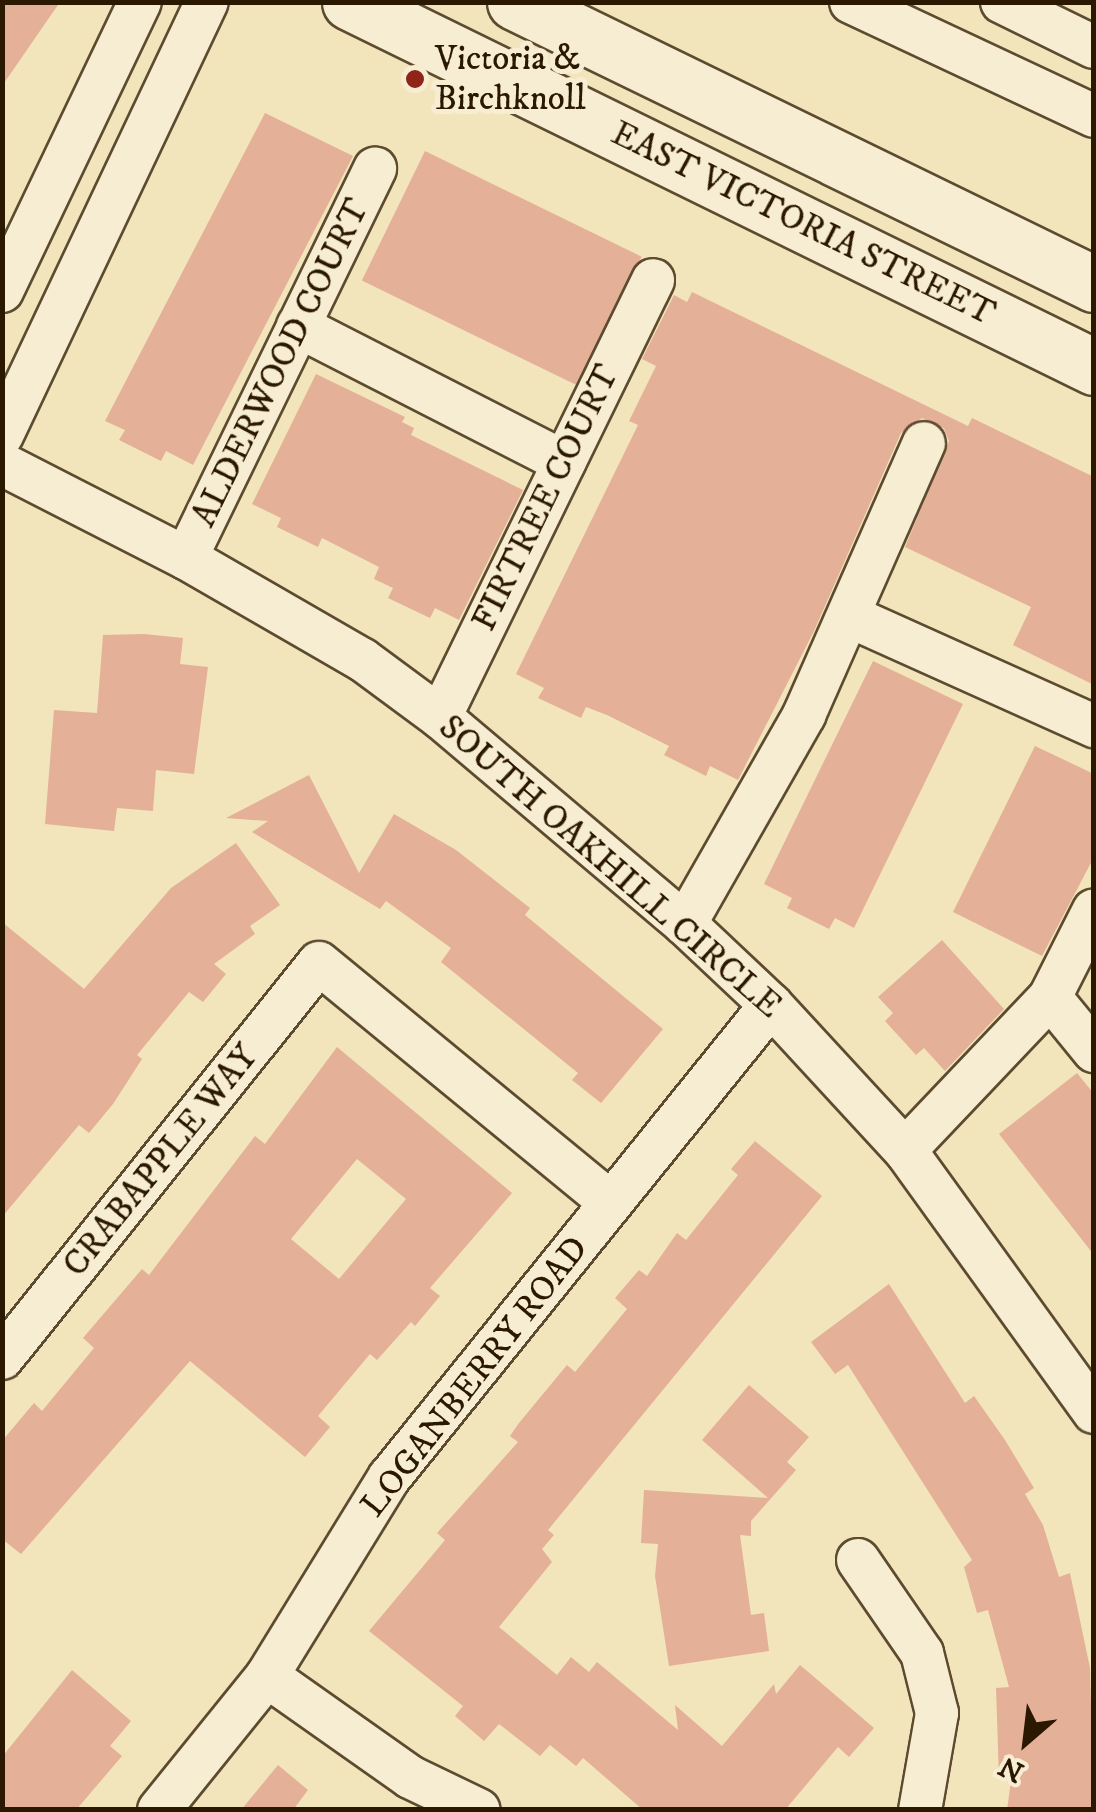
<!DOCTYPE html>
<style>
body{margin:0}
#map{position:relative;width:1096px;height:1812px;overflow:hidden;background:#f2e4bb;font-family:"IM FELL DW Pica",serif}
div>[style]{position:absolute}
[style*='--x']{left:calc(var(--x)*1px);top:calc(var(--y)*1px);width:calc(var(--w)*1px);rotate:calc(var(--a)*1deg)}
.building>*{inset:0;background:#e5b098;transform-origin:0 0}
.roads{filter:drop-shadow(2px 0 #5d4b2f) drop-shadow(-2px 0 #5d4b2f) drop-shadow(0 2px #5d4b2f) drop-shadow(0 -2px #5d4b2f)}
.minor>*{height:42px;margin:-21px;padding:0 21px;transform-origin:21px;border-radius:21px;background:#f7edd3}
.secondary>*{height:55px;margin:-27.5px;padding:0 27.5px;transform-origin:27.5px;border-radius:27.5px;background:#f7edd3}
.dots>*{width:28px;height:28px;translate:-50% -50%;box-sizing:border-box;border:5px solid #f7edd3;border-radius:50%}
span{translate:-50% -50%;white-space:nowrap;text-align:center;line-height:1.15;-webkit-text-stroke:10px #f7edd3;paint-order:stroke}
.poi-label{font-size:35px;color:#2b1800}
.left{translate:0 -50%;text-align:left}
.street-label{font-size:35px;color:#2b1800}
.frame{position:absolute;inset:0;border:5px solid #2b1800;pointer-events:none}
.north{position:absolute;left:976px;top:1692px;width:100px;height:100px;-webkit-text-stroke:8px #f7edd3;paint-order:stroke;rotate:208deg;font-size:28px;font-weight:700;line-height:40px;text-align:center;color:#2b1800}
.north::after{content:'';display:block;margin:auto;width:35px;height:45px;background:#2b1800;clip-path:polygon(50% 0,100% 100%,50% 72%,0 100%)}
</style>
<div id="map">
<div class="building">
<div style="clip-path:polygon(2px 2px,60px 2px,2px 86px)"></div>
<div style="clip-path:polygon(265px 113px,353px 156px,193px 465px,166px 451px,161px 461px,119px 440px,125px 430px,105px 421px)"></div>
<div style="left:425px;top:151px;width:241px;height:144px;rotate:26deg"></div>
<div style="clip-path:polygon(692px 292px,968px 426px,972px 418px,1094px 477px,1094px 685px,1013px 645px,1031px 607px,905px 547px,949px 441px,944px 428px,922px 418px,901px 433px,814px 631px,738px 780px,710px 766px,706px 776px,664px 755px,669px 746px,607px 715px,586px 707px,581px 718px,538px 698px,544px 688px,516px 674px,638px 425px,629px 421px,656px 366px,642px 359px,674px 295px,687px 302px)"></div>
<div style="clip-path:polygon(316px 374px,405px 417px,402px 422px,414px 428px,411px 435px,523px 490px,459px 620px,435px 608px,430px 618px,388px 598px,393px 588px,374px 579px,379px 567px,322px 538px,318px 547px,277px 527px,281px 518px,252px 504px)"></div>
<div style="clip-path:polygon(144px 634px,183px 638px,180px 664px,208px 667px,194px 774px,156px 770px,153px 811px,117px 808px,114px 831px,45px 824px,54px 710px,97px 713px,103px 635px)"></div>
<div style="clip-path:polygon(873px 661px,963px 704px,854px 928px,835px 918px,829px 929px,787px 908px,792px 898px,764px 884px)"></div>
<div style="clip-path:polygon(1035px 746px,1094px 774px,1094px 857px,1042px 956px,953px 912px)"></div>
<div style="clip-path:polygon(309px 775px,359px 873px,394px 814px,456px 850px,530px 908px,525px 915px,663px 1029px,601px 1103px,572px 1080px,578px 1073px,441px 962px,451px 948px,386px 901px,380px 909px,252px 832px,268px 821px,226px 818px)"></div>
<div style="clip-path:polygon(236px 843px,280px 905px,250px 926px,255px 934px,214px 964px,226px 974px,203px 1002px,189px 992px,137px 1055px,142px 1059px,113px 1104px,89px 1133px,79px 1125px,2px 1217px,2px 922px,84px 989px,171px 888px)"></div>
<div style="clip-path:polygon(942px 940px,1004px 1009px,945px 1071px,924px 1048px,916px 1055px,885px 1021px,893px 1013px,878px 997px)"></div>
<div style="clip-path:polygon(evenodd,337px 1047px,512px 1193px,430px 1288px,440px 1296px,415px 1326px,411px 1322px,377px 1360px,370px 1354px,318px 1416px,330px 1427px,305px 1457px,190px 1361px,21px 1554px,2px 1539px,2px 1441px,34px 1403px,42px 1411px,94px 1348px,83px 1338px,142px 1269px,149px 1275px,255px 1136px,265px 1144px,337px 1047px,357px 1159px,406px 1199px,339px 1279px,291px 1239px,357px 1159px)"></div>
<div style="clip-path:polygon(1077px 1073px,1094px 1094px,1094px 1255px,999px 1134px)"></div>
<div style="clip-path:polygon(755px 1141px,822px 1196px,548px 1530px,554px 1535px,542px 1549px,552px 1562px,499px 1627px,557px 1675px,571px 1657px,589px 1672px,597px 1662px,678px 1730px,675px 1705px,722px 1746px,774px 1684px,776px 1694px,800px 1665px,874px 1728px,849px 1757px,838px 1747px,785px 1810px,643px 1810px,583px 1758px,576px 1766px,550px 1745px,540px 1756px,499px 1724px,484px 1741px,455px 1716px,463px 1706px,369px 1631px,445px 1540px,437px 1533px,518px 1442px,510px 1436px,519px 1423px,567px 1365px,575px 1372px,627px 1309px,615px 1298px,639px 1270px,647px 1276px,677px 1233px,686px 1240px,738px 1175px,731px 1169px)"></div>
<div style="clip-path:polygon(889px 1284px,965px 1403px,974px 1396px,1005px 1440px,1034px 1488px,1025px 1494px,1043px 1525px,1059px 1577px,1070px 1573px,1090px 1668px,1094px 1810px,1007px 1810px,1011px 1781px,999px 1779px,996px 1688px,1009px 1687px,988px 1610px,977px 1613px,964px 1567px,972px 1560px,848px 1365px,835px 1374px,811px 1342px)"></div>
<div style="clip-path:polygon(749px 1385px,809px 1437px,787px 1462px,796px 1470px,751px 1521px,751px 1536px,740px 1535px,751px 1615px,764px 1613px,769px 1651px,669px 1666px,655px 1576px,658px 1544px,641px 1543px,644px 1490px,768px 1498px,702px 1440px)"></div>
<div style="clip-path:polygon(72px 1670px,131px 1721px,110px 1746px,122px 1756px,76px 1810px,2px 1810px,2px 1757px)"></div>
<div style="clip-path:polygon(278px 1765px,308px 1790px,293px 1810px,241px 1810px)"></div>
</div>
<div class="roads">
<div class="minor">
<div style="--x:851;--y:2;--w:268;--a:25.1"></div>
<div style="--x:1002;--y:2;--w:102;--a:26.1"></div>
<div style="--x:2;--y:291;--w:320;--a:-64.5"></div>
<div style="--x:298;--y:326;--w:299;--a:27.1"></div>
<div style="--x:2;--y:435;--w:479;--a:-64.7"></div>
<div style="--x:2;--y:464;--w:207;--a:27.1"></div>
<div style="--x:186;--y:558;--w:204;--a:30"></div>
<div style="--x:363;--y:660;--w:96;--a:36.5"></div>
<div style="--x:440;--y:717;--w:321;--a:40.2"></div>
<div style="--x:685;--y:924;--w:118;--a:43.3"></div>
<div style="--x:771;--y:1005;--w:197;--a:47.3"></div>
<div style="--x:905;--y:1150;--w:323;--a:54.2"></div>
<div style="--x:186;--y:558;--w:433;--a:-64.1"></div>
<div style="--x:849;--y:616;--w:269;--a:24.2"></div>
<div style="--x:440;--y:717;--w:486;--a:-64"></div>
<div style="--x:685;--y:924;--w:241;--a:-60.3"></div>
<div style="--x:804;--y:715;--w:297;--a:-66.2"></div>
<div style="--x:1050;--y:997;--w:70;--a:50.8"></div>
<div style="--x:905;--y:1150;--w:211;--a:-46.5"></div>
<div style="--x:1050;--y:997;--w:97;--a:-63.2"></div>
<div style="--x:2;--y:1358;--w:506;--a:-51.25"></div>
<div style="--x:319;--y:963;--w:377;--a:39.4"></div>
<div style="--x:858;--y:1560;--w:113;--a:55.5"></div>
<div style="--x:922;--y:1653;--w:62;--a:76"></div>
<div style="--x:937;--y:1713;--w:98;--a:99.9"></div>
<div style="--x:267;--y:1676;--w:175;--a:35.2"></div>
<div style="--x:410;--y:1777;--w:76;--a:25.6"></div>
<div style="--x:159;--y:1810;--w:172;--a:-51.1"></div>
<div style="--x:267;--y:1676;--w:233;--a:-58.4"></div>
<div style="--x:389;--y:1478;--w:608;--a:-51.08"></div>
</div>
<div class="secondary">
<div style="--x:350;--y:2;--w:829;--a:26.13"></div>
<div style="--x:515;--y:2;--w:644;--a:25.97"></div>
</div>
</div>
<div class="dots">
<div style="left:415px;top:79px;background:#8f2418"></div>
</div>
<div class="poi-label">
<span class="left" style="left:435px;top:79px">Victoria &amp;<br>Birchknoll</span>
</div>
<div class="street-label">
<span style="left:803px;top:224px;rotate:26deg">EAST VICTORIA STREET</span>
<span style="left:281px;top:363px;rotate:-64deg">ALDERWOOD COURT</span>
<span style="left:546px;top:498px;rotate:-64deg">FIRTREE COURT</span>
<span style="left:610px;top:867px;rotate:41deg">SOUTH OAKHILL CIRCLE</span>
<span style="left:161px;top:1161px;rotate:-51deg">CRABAPPLE WAY</span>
<span style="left:475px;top:1377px;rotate:-52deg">LOGANBERRY ROAD</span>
</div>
<div class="frame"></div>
<div class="north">N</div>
</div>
